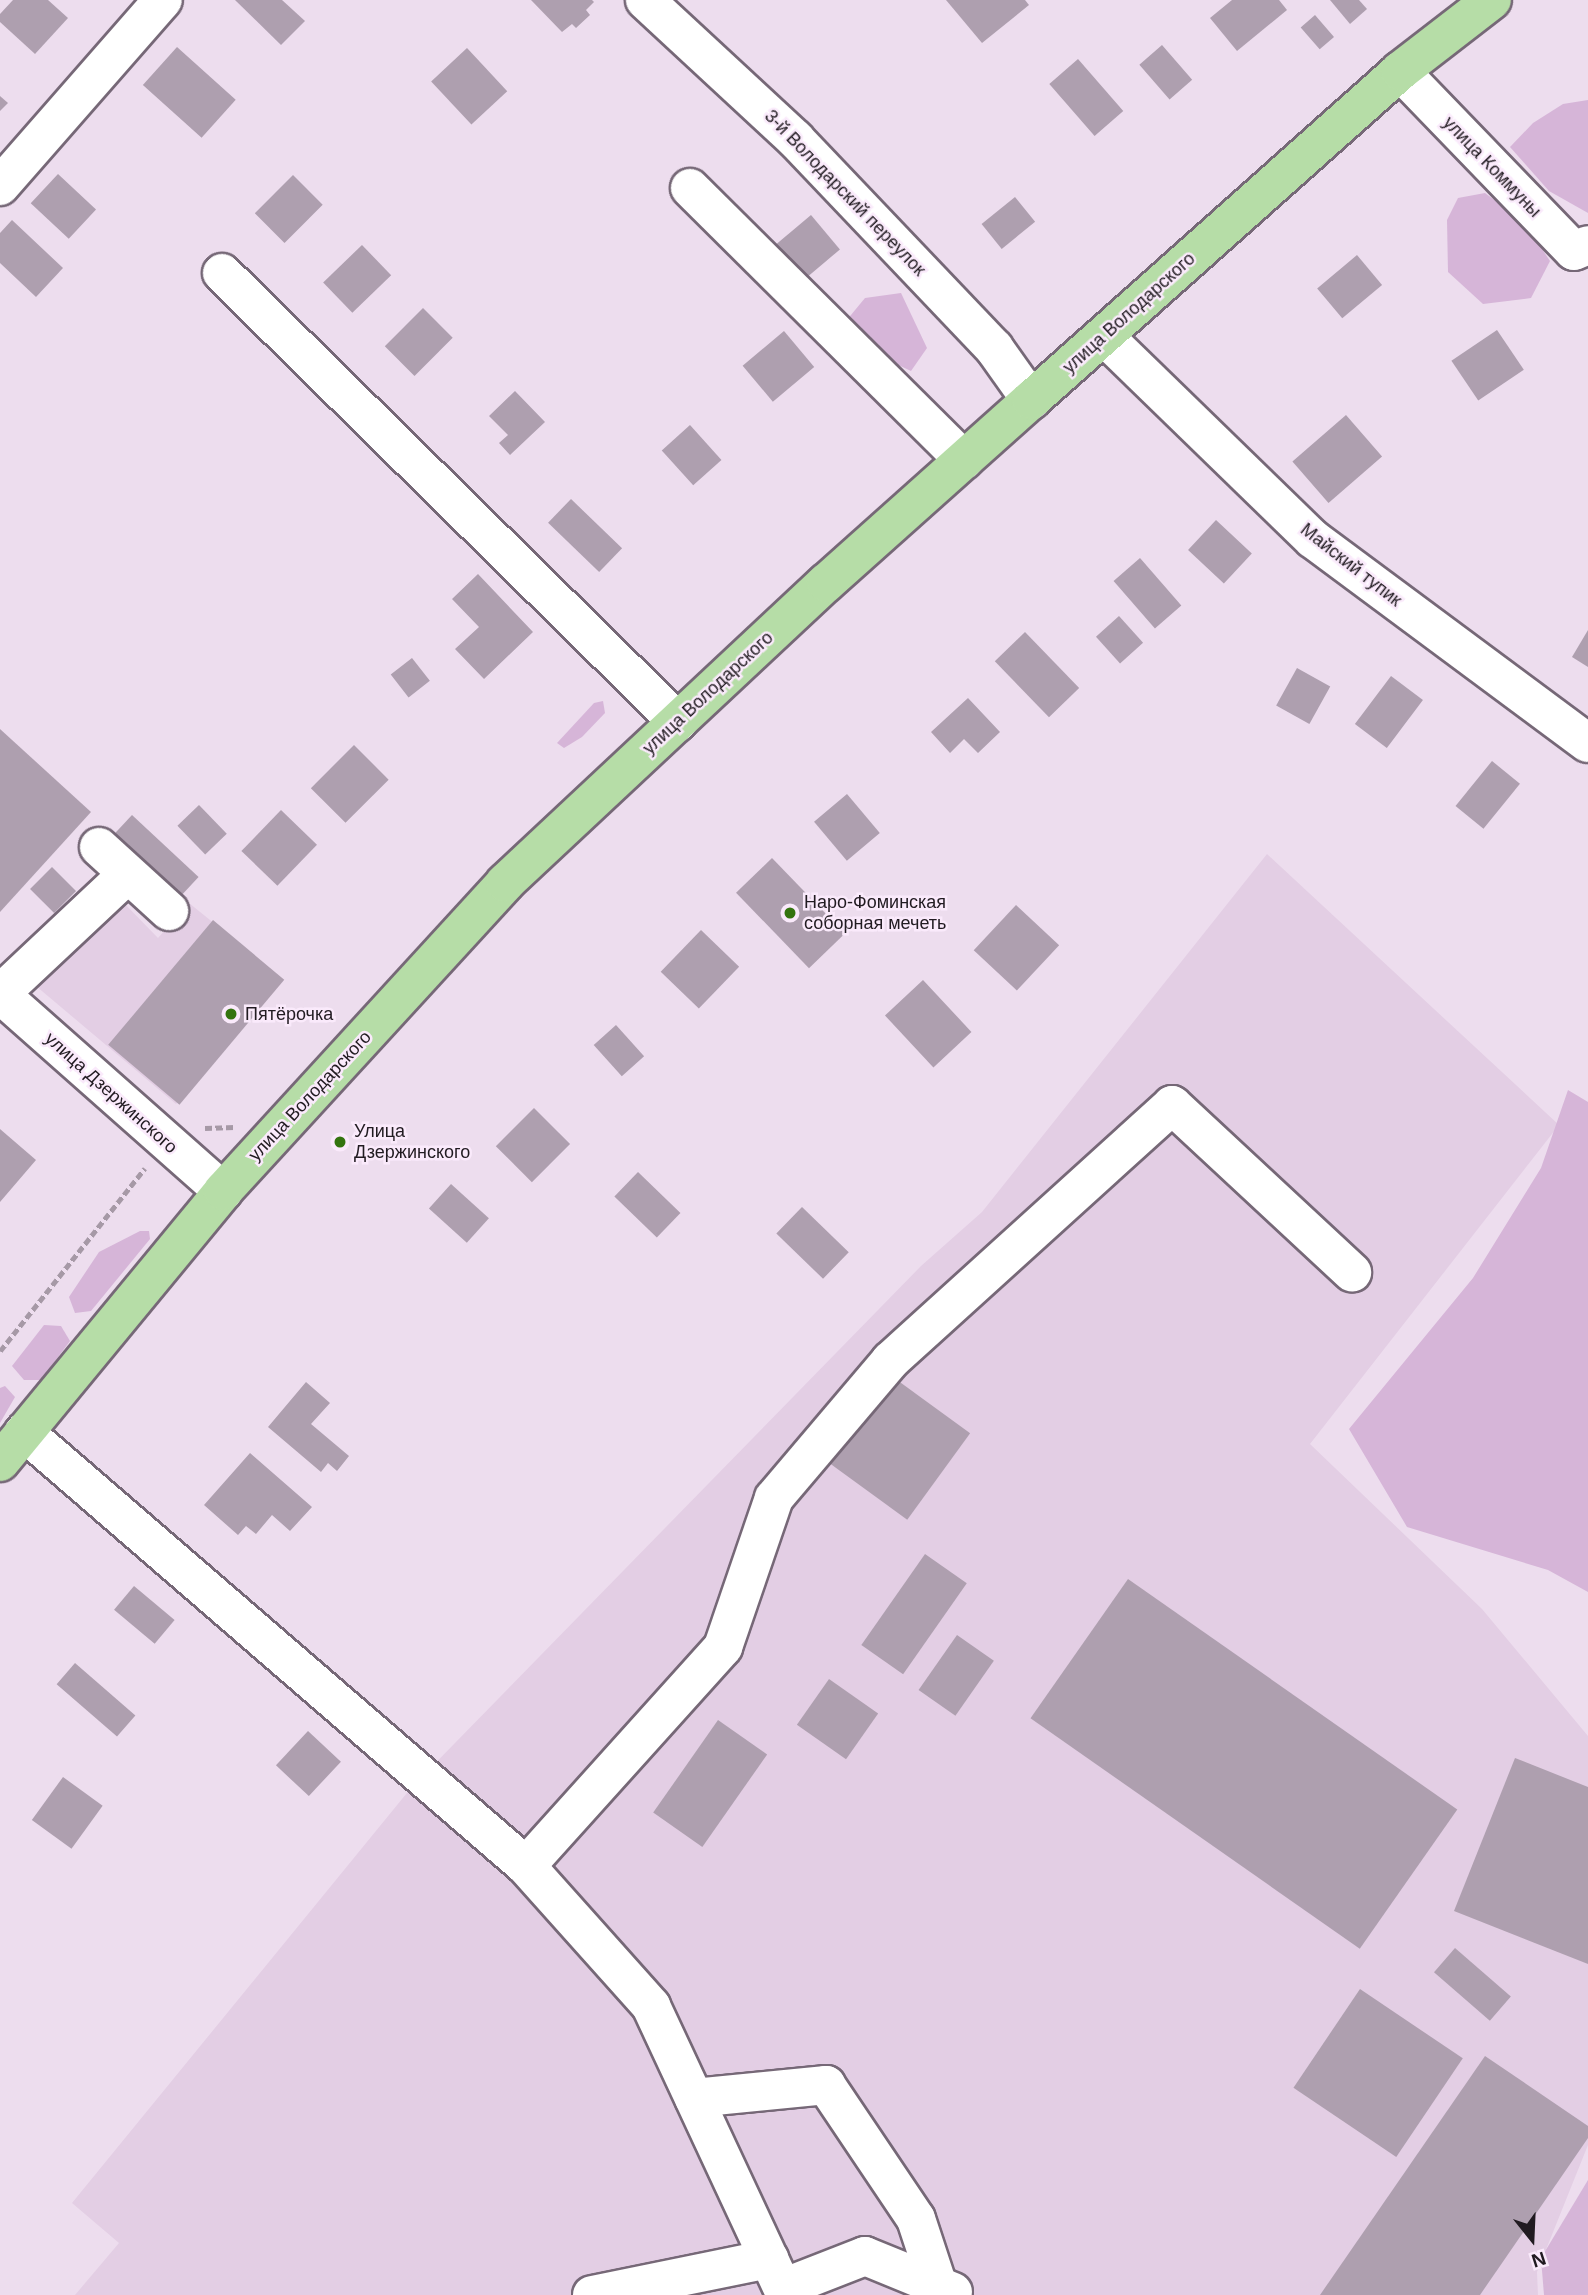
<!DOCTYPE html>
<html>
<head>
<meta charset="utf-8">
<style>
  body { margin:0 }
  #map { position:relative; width:1588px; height:2295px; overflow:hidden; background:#edddee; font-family:Arial,sans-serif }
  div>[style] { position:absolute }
  .built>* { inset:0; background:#e3cee4 }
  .green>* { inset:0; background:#d6b5d8 }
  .building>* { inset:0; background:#ae9faf; transform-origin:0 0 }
  .path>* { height:4.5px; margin-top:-2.25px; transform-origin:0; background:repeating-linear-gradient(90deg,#a699a6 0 7px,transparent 0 10.5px) }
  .roads { filter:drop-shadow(2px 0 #766877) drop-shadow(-2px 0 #766877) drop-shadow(0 2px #766877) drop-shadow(0 -2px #766877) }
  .minor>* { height:38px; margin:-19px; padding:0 19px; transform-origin:19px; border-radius:19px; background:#fff }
  .major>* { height:38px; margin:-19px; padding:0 19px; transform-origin:19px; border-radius:19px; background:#b6dda7 }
  .dots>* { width:19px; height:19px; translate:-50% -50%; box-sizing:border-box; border:4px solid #faeafb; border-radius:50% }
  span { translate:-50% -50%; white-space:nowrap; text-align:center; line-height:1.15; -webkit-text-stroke:5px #faeafb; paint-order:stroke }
  .street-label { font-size:18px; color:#211b21 }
  .poi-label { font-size:18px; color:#211b21 }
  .left { translate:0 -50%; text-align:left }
  .north { position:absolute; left:1497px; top:2204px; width:70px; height:70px; -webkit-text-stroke:5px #faeafb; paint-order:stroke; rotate:162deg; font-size:19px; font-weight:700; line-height:28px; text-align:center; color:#211b21 }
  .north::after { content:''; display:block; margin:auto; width:24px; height:32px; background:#211b21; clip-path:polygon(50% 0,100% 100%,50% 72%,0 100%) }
</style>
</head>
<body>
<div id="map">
  <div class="built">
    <i style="clip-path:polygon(1267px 854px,1559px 1125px,1310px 1444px,1482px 1609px,1588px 1736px,1588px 2145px,1537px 2272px,1538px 2295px,75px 2295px,119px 2243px,72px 2203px,411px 1788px,921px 1266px,982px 1212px)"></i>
    <i style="clip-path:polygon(122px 901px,158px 938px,189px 903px,284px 980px,176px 1104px,36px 986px)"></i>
  </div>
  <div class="green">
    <i style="clip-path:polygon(1588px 100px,1588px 213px,1549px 191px,1510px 147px,1533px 123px,1563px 104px)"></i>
    <i style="clip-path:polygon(1485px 193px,1524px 222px,1550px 261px,1531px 298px,1483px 304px,1448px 272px,1447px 220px,1458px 198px)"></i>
    <i style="clip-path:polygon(901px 293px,927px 348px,911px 371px,875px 354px,846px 321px,865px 298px)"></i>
    <i style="clip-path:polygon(603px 701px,605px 713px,582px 737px,564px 748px,557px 743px,594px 703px)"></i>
    <i style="clip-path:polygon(1568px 1090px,1588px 1102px,1588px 1592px,1548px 1570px,1407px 1527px,1349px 1429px,1473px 1278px,1541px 1168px)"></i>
    <i style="clip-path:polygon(140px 1231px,149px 1231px,150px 1239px,91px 1311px,75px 1313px,69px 1297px,99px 1252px)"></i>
    <i style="clip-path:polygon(44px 1325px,61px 1326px,70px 1341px,41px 1380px,24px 1380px,12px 1366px)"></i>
    <i style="clip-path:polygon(5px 1386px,15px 1397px,0 1423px,0 1388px)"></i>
    <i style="clip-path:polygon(1588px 2180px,1588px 2295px,1544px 2295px,1541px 2258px)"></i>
  </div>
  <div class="building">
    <i style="clip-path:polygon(13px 0,48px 0,68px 18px,35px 54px,0 22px,0 14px)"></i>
    <i style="clip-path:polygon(235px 0,282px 0,305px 21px,281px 45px)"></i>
    <i style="clip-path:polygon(531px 0,592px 0,594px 2px,586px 10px,590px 15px,576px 28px,572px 24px,562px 32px)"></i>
    <i style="clip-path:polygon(946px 0,1025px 0,1029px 5px,982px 43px)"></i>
    <i style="clip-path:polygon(1232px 0,1279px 0,1287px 10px,1237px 51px,1210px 18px)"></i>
    <i style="clip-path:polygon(1330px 0,1359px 0,1367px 9px,1350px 24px)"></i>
    <i style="left:1315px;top:15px;width:29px;height:19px;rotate:49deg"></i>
    <i style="left:1162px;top:45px;width:46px;height:30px;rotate:49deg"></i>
    <i style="left:177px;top:47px;width:79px;height:51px;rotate:42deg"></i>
    <i style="left:467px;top:48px;width:59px;height:49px;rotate:47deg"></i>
    <i style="left:1078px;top:59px;width:69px;height:38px;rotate:49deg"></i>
    <i style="clip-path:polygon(0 96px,8px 103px,0 111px)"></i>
    <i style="left:58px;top:174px;width:52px;height:40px;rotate:43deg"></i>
    <i style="left:293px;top:175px;width:42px;height:54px;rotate:45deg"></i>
    <i style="left:1015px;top:197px;width:32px;height:43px;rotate:51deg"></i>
    <i style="left:811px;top:215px;width:45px;height:45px;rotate:50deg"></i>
    <i style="clip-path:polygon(12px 220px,63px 268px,36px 297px,0 263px,0 233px)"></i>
    <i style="left:362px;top:245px;width:42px;height:54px;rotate:46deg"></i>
    <i style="left:1357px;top:255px;width:39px;height:52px;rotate:50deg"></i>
    <i style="left:423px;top:308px;width:42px;height:54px;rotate:45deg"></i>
    <i style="left:1497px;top:330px;width:48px;height:55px;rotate:56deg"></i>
    <i style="left:784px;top:331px;width:47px;height:54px;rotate:50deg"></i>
    <i style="clip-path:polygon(515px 391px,545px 422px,510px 455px,499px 443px,508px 435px,489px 416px)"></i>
    <i style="left:1346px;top:415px;width:55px;height:71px;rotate:49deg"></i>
    <i style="left:690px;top:425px;width:47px;height:38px;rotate:48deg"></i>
    <i style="left:571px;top:499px;width:71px;height:33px;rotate:44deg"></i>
    <i style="left:1216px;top:520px;width:49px;height:41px;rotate:43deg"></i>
    <i style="left:1140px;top:558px;width:63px;height:35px;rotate:49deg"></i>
    <i style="clip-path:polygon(478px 574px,533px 632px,484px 679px,455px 649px,479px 627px,452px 599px)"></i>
    <i style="left:1119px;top:616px;width:36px;height:31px;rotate:48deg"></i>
    <i style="clip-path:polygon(1588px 630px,1588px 667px,1572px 657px)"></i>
    <i style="left:1025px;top:632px;width:78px;height:42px;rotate:46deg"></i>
    <i style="left:412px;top:658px;width:29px;height:27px;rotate:52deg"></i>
    <i style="left:1297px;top:668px;width:38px;height:43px;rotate:29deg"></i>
    <i style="left:1391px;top:676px;width:40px;height:60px;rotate:37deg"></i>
    <i style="clip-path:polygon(968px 698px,1000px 732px,978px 753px,964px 739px,950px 753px,931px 732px)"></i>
    <i style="clip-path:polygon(0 729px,91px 812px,0 912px)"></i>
    <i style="left:354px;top:745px;width:49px;height:61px;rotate:45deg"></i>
    <i style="left:1492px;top:761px;width:36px;height:58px;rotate:39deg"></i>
    <i style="left:847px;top:794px;width:51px;height:43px;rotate:50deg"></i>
    <i style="left:199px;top:805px;width:40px;height:30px;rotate:46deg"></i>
    <i style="left:281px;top:810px;width:50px;height:57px;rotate:44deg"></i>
    <i style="left:132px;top:815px;width:91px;height:28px;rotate:43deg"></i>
    <i style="left:772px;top:858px;width:105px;height:50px;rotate:46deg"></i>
    <i style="left:52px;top:867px;width:34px;height:31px;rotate:45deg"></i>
    <i style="left:1016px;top:905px;width:59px;height:62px;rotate:43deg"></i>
    <i style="left:213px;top:920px;width:93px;height:163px;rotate:40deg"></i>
    <i style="left:701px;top:930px;width:53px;height:58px;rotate:44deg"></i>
    <i style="left:923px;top:980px;width:71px;height:52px;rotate:47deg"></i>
    <i style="left:616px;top:1025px;width:42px;height:30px;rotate:48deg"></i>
    <i style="left:534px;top:1108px;width:51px;height:54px;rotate:45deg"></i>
    <i style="clip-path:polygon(0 1129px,36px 1160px,0 1202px)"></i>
    <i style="left:638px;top:1172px;width:59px;height:34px;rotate:44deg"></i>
    <i style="left:451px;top:1184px;width:51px;height:33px;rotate:42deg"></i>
    <i style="left:802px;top:1207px;width:65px;height:37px;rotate:44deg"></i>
    <i style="left:886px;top:1372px;width:104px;height:107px;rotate:36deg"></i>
    <i style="clip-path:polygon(306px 1382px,330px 1403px,311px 1424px,349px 1456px,337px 1471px,328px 1463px,321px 1472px,268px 1427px)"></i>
    <i style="clip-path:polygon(250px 1453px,312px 1507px,290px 1531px,272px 1515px,256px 1534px,246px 1526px,238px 1535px,204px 1505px)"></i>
    <i style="left:925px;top:1554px;width:51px;height:111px;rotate:35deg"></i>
    <i style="left:1128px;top:1579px;width:402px;height:170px;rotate:35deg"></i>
    <i style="left:134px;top:1586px;width:53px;height:31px;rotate:40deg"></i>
    <i style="left:957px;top:1635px;width:45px;height:67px;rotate:35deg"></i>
    <i style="left:75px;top:1663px;width:80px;height:28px;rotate:41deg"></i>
    <i style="left:829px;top:1679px;width:60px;height:56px;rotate:35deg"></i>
    <i style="left:718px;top:1720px;width:60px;height:113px;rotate:35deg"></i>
    <i style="left:308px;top:1731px;width:45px;height:47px;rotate:43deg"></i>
    <i style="clip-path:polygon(1515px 1758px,1588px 1787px,1588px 1964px,1454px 1911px)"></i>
    <i style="left:63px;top:1777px;width:49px;height:53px;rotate:36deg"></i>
    <i style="left:1455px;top:1948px;width:74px;height:32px;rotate:41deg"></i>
    <i style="left:1360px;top:1989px;width:124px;height:119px;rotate:34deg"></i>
    <i style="clip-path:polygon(1485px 2056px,1588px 2126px,1588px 2138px,1480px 2295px,1320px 2295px)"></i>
  </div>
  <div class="path">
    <i style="left:205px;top:1128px;width:30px;rotate:-2deg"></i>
    <i style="left:0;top:1351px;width:233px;rotate:-51.6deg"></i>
  </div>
  <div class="roads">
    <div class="minor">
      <i style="left:645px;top:0;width:205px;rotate:42.8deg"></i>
      <i style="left:795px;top:139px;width:289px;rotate:46.4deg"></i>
      <i style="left:994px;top:348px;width:64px;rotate:54.6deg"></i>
      <i style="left:1400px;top:71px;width:250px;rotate:46deg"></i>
      <i style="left:1574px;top:251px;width:15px;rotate:-23deg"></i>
      <i style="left:0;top:186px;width:247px;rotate:-48.8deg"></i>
      <i style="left:690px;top:188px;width:386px;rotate:44.8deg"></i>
      <i style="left:222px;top:273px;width:640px;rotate:44.56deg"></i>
      <i style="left:1104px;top:336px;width:291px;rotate:44.2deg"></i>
      <i style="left:1313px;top:539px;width:342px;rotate:36.6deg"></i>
      <i style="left:99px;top:847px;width:95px;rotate:42.4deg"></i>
      <i style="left:0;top:994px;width:298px;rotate:41.5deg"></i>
      <i style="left:0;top:994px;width:175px;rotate:-43.2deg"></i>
      <i style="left:24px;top:1432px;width:664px;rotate:40.84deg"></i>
      <i style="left:526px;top:1866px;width:188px;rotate:48.2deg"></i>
      <i style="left:651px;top:2006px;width:319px;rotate:65deg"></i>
      <i style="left:526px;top:1866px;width:295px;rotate:-48deg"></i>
      <i style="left:723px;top:1647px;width:157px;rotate:-71.1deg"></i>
      <i style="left:774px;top:1498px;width:180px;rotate:-49.7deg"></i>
      <i style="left:890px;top:1361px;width:381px;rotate:-42.2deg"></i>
      <i style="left:1172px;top:1105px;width:246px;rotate:42.9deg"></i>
      <i style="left:694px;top:2098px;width:133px;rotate:-5.6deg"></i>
      <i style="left:826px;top:2085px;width:161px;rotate:56.1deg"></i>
      <i style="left:916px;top:2219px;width:71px;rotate:71.8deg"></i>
      <i style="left:783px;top:2288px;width:88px;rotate:-21.3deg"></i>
      <i style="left:865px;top:2256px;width:95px;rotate:22.2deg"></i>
      <i style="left:592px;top:2295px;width:181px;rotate:-11.5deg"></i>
    </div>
    <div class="major">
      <i style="left:0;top:1462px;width:351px;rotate:-50.5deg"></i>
      <i style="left:223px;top:1191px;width:418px;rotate:-47.5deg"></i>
      <i style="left:505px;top:883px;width:439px;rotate:-43.1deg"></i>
      <i style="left:826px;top:583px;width:275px;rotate:-41.8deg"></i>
      <i style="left:1031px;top:400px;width:494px;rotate:-41.7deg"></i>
      <i style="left:1400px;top:71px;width:116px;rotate:-37.7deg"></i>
    </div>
  </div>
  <div class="dots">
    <i style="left:790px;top:913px;background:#34740f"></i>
    <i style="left:231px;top:1014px;background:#34740f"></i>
    <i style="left:340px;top:1142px;background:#34740f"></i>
  </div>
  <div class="street-label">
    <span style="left:1492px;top:167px;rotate:46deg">улица Коммуны</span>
    <span style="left:845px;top:193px;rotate:46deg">3-й Володарский переулок</span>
    <span style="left:1129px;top:313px;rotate:-42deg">улица Володарского</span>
    <span style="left:1351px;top:565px;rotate:38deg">Майский тупик</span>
    <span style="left:708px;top:693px;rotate:-43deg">улица Володарского</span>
    <span style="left:111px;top:1093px;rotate:42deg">улица Дзержинского</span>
    <span style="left:310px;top:1096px;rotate:-47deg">улица Володарского</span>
  </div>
  <div class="poi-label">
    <span class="left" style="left:804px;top:913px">Наро-Фоминская<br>соборная мечеть</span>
    <span class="left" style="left:245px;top:1014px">Пятёрочка</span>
    <span class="left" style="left:354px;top:1142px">Улица<br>Дзержинского</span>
  </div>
  <div class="north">N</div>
</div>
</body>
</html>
